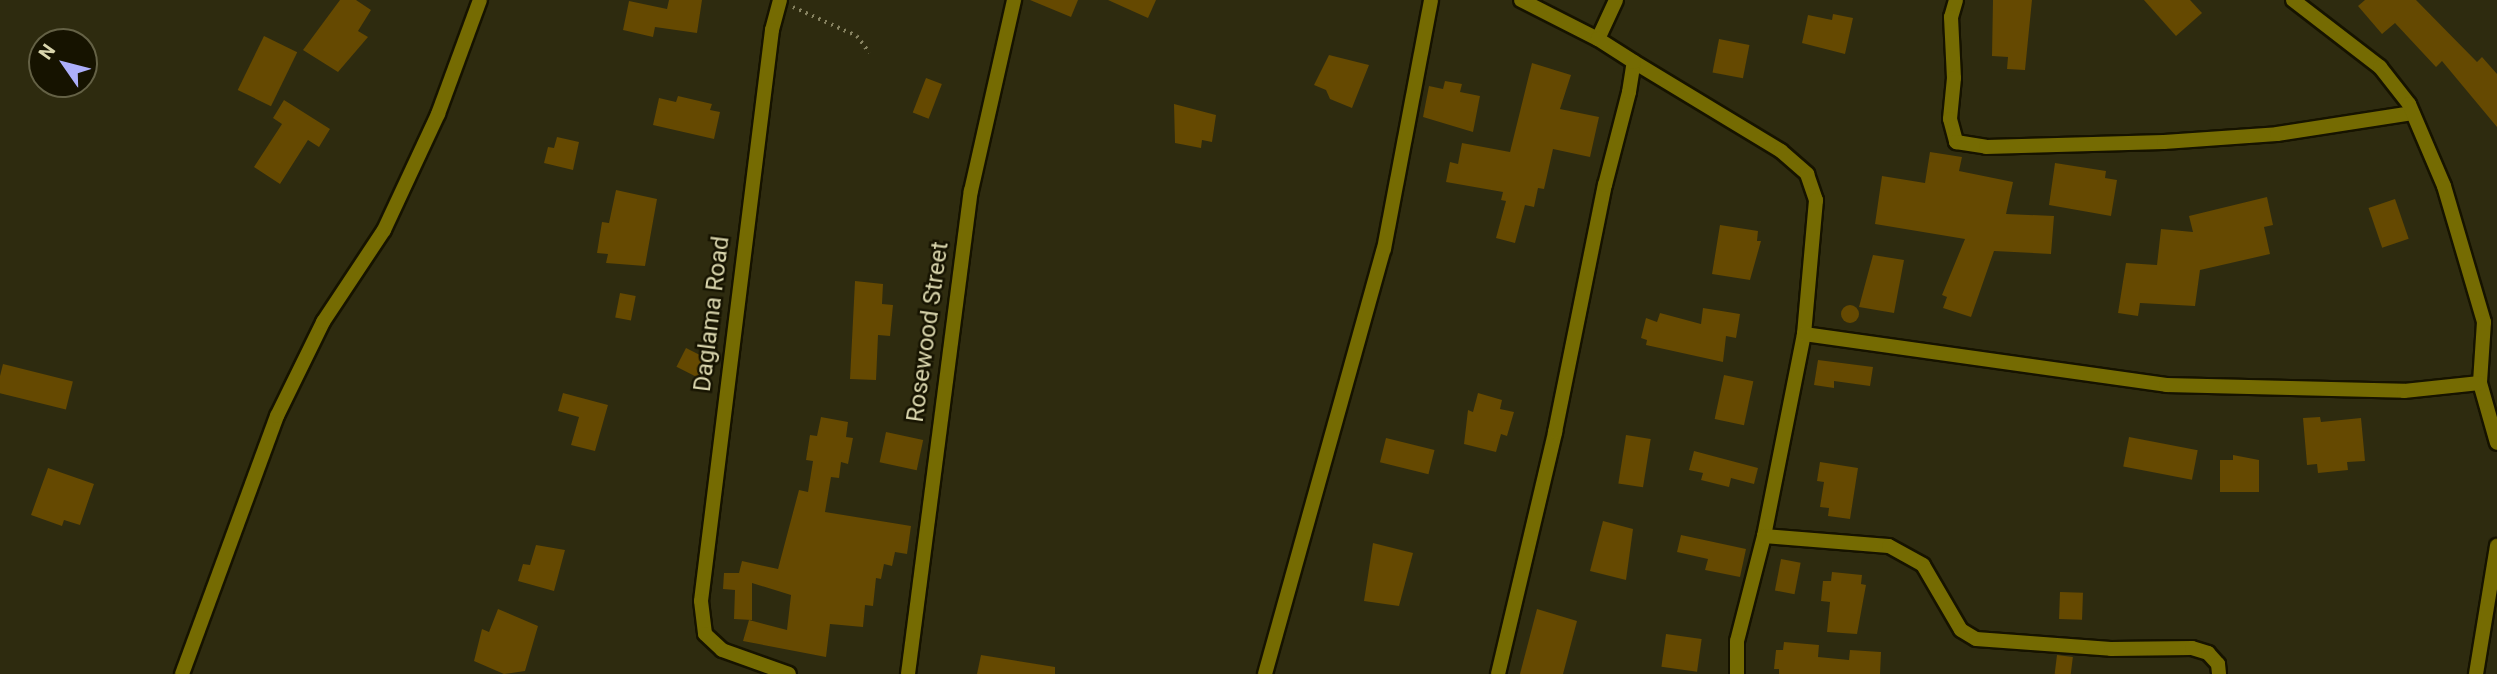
<!DOCTYPE html>
<html>
<head>
<meta charset="utf-8">
<style>
  body { margin:0 }
  #map { position:relative; width:2497px; height:674px; overflow:hidden; background:#2e2b0f; font-family:Roboto,sans-serif }
  div>[style] { position:absolute }
  .building>* { inset:0; background:#654901; transform-origin:0 0 }
  .round { border-radius:50% }
  .path>* { height:3.5px; margin-top:-1.75px; transform-origin:0; background:repeating-linear-gradient(90deg,#878361 0 2px,transparent 0 7px) }
  .roads { filter:drop-shadow(2px 0 #161300) drop-shadow(-2px 0 #161300) drop-shadow(0 2px #161300) drop-shadow(0 -2px #161300) }
  .minor>* { height:14px; margin:-7px; padding:0 7px; transform-origin:7px; border-radius:7px; background:#756b02 }
  span { translate:-50% -50%; white-space:nowrap; text-align:center; line-height:1.15; -webkit-text-stroke:5px #161300; paint-order:stroke }
  .street-label { font-size:24px; color:#dad6ad }
  .north { position:absolute; left:28px; top:28px; width:70px; height:70px; box-sizing:border-box; background:#161300; border:2px solid #646145; border-radius:50%; rotate:305deg; font-size:19px; font-weight:700; line-height:28px; text-align:center; color:#dad6ad }
  .north::after { content:''; display:block; margin:auto; width:24px; height:32px; background:#adaffb; clip-path:polygon(50% 0,100% 100%,50% 72%,0 100%) }
</style>
</head>
<body>
<div id="map">
  <div class="building">
    <i style="clip-path:polygon(340px 0,356px 0,371px 10px,358px 31px,368px 37px,338px 72px,303px 50px)"></i>
    <i style="clip-path:polygon(669px 0,702px 0,697px 33px,655px 27px,653px 37px,623px 30px,629px 1px,667px 9px)"></i>
    <i style="clip-path:polygon(1030px 0,1078px 0,1071px 17px)"></i>
    <i style="clip-path:polygon(1108px 0,1156px 0,1148px 18px)"></i>
    <i style="clip-path:polygon(1993px 0,2032px 0,2025px 70px,2007px 69px,2008px 57px,1992px 56px)"></i>
    <i style="clip-path:polygon(2144px 0,2190px 0,2202px 13px,2176px 36px)"></i>
    <i style="clip-path:polygon(2365px 0,2416px 0,2477px 62px,2482px 57px,2497px 74px,2497px 127px,2442px 61px,2436px 67px,2395px 23px,2382px 34px,2358px 6px)"></i>
    <i style="clip-path:polygon(1833px 14px,1853px 18px,1845px 54px,1802px 43px,1808px 15px,1832px 20px)"></i>
    <i style="left:264px;top:36px;width:37px;height:60px;rotate:26deg"></i>
    <i style="left:1719px;top:39px;width:31px;height:34px;rotate:11deg"></i>
    <i style="clip-path:polygon(1329px 55px,1369px 65px,1352px 108px,1330px 99px,1326px 90px,1314px 85px)"></i>
    <i style="clip-path:polygon(1532px 63px,1571px 75px,1560px 109px,1599px 117px,1590px 157px,1553px 149px,1544px 189px,1538px 188px,1534px 207px,1525px 205px,1515px 243px,1496px 238px,1506px 201px,1501px 200px,1503px 192px,1446px 182px,1450px 162px,1458px 164px,1462px 143px,1510px 152px)"></i>
    <i style="left:926px;top:78px;width:17px;height:37px;rotate:21deg"></i>
    <i style="clip-path:polygon(1445px 81px,1462px 84px,1460px 92px,1480px 96px,1473px 132px,1423px 117px,1429px 86px,1443px 89px)"></i>
    <i style="clip-path:polygon(678px 96px,712px 104px,710px 110px,720px 112px,714px 139px,653px 125px,659px 98px,676px 102px)"></i>
    <i style="clip-path:polygon(284px 100px,330px 129px,319px 147px,308px 140px,280px 184px,254px 167px,282px 124px,273px 118px)"></i>
    <i style="clip-path:polygon(1174px 104px,1216px 115px,1212px 142px,1202px 140px,1201px 148px,1175px 143px)"></i>
    <i style="clip-path:polygon(557px 137px,579px 142px,573px 170px,544px 163px,548px 147px,554px 148px)"></i>
    <i style="clip-path:polygon(1930px 152px,1962px 157px,1959px 171px,2013px 182px,2006px 214px,2054px 216px,2051px 254px,1994px 251px,1971px 317px,1943px 308px,1947px 297px,1942px 295px,1965px 239px,1875px 224px,1882px 176px,1925px 183px)"></i>
    <i style="clip-path:polygon(2055px 163px,2106px 171px,2105px 178px,2117px 180px,2111px 216px,2049px 205px)"></i>
    <i style="clip-path:polygon(616px 190px,657px 199px,645px 266px,606px 263px,608px 254px,597px 253px,602px 222px,609px 223px)"></i>
    <i style="clip-path:polygon(2267px 197px,2273px 225px,2264px 227px,2270px 254px,2200px 270px,2195px 306px,2140px 303px,2138px 316px,2118px 313px,2126px 263px,2157px 265px,2161px 229px,2193px 232px,2189px 216px)"></i>
    <i style="left:2395px;top:199px;width:42px;height:28px;rotate:71deg"></i>
    <i style="clip-path:polygon(1720px 225px,1758px 231px,1757px 241px,1761px 241px,1750px 280px,1712px 274px)"></i>
    <i style="clip-path:polygon(1873px 255px,1904px 260px,1894px 313px,1859px 307px)"></i>
    <i style="clip-path:polygon(855px 281px,883px 284px,882px 304px,893px 305px,890px 336px,878px 335px,876px 380px,850px 379px)"></i>
    <i style="left:620px;top:293px;width:16px;height:25px;rotate:11deg"></i>
    <i class="round" style="left:1841px;top:305px;width:18px;height:18px"></i>
    <i style="clip-path:polygon(1703px 308px,1740px 314px,1736px 338px,1726px 336px,1723px 362px,1646px 345px,1647px 340px,1641px 338px,1646px 318px,1657px 322px,1660px 313px,1701px 324px)"></i>
    <i style="left:686px;top:348px;width:25px;height:21px;rotate:27deg"></i>
    <i style="clip-path:polygon(1818px 360px,1873px 367px,1870px 386px,1834px 381px,1834px 388px,1814px 385px)"></i>
    <i style="left:3px;top:364px;width:72px;height:29px;rotate:14deg"></i>
    <i style="left:1724px;top:375px;width:30px;height:45px;rotate:12deg"></i>
    <i style="clip-path:polygon(563px 393px,608px 405px,595px 451px,571px 445px,579px 417px,558px 411px)"></i>
    <i style="clip-path:polygon(1478px 393px,1502px 400px,1500px 409px,1514px 412px,1507px 436px,1501px 434px,1496px 452px,1464px 444px,1468px 410px,1473px 412px)"></i>
    <i style="clip-path:polygon(821px 417px,848px 422px,846px 437px,853px 438px,848px 464px,841px 462px,839px 478px,831px 477px,825px 512px,911px 526px,907px 554px,895px 552px,892px 566px,884px 564px,881px 579px,876px 578px,873px 606px,865px 605px,863px 627px,830px 624px,826px 657px,743px 641px,749px 620px,787px 630px,791px 595px,752px 583px,752px 620px,734px 619px,735px 590px,723px 589px,724px 573px,739px 573px,742px 561px,778px 569px,799px 490px,808px 492px,813px 461px,806px 460px,810px 435px,817px 436px)"></i>
    <i style="clip-path:polygon(2320px 417px,2321px 422px,2361px 418px,2365px 461px,2347px 462px,2348px 470px,2318px 473px,2317px 464px,2307px 465px,2303px 418px)"></i>
    <i style="left:886px;top:432px;width:38px;height:31px;rotate:12deg"></i>
    <i style="left:1626px;top:435px;width:25px;height:49px;rotate:9deg"></i>
    <i style="left:2129px;top:437px;width:70px;height:30px;rotate:11deg"></i>
    <i style="left:1386px;top:438px;width:50px;height:25px;rotate:14deg"></i>
    <i style="clip-path:polygon(1694px 451px,1758px 468px,1754px 484px,1731px 478px,1729px 487px,1701px 480px,1703px 473px,1689px 470px)"></i>
    <i style="clip-path:polygon(2233px 455px,2259px 460px,2259px 492px,2220px 492px,2220px 460px,2233px 460px)"></i>
    <i style="clip-path:polygon(1820px 462px,1858px 468px,1850px 519px,1828px 516px,1829px 508px,1820px 507px,1824px 482px,1817px 481px)"></i>
    <i style="clip-path:polygon(48px 468px,94px 484px,80px 525px,64px 520px,62px 526px,31px 515px)"></i>
    <i style="clip-path:polygon(1603px 521px,1633px 529px,1626px 580px,1590px 571px)"></i>
    <i style="clip-path:polygon(1681px 535px,1746px 549px,1740px 577px,1705px 570px,1708px 559px,1677px 552px)"></i>
    <i style="clip-path:polygon(1373px 543px,1413px 553px,1399px 606px,1364px 601px)"></i>
    <i style="clip-path:polygon(536px 545px,565px 550px,554px 591px,518px 581px,523px 564px,530px 565px)"></i>
    <i style="left:1781px;top:559px;width:20px;height:32px;rotate:11deg"></i>
    <i style="clip-path:polygon(1832px 572px,1862px 575px,1861px 584px,1866px 585px,1857px 634px,1827px 632px,1830px 602px,1821px 601px,1823px 581px,1831px 581px)"></i>
    <i style="left:2060px;top:592px;width:23px;height:27px;rotate:2deg"></i>
    <i style="clip-path:polygon(498px 609px,538px 626px,525px 671px,504px 674px,474px 661px,482px 629px,489px 632px)"></i>
    <i style="clip-path:polygon(1537px 609px,1577px 621px,1563px 674px,1520px 674px)"></i>
    <i style="left:1666px;top:634px;width:36px;height:33px;rotate:8deg"></i>
    <i style="clip-path:polygon(1784px 642px,1819px 645px,1818px 657px,1849px 660px,1850px 650px,1881px 652px,1880px 674px,1779px 674px,1779px 669px,1774px 669px,1776px 650px,1783px 650px)"></i>
    <i style="clip-path:polygon(981px 655px,1055px 667px,1055px 674px,977px 674px)"></i>
    <i style="left:2057px;top:655px;width:16px;height:19px;rotate:7deg"></i>
  </div>
  <div class="path">
    <i style="left:793px;top:7px;width:70px;rotate:24.4deg"></i>
    <i style="left:857px;top:36px;width:21px;rotate:53deg"></i>
  </div>
  <div class="roads">
    <div class="minor">
      <i style="left:780px;top:0;width:31px;rotate:105deg"></i>
      <i style="left:772px;top:30px;width:575px;rotate:97.09deg"></i>
      <i style="left:701px;top:601px;width:33px;rotate:83deg"></i>
      <i style="left:705px;top:634px;width:23px;rotate:43deg"></i>
      <i style="left:722px;top:650px;width:71px;rotate:19.7deg"></i>
      <i style="left:1521px;top:0;width:86px;rotate:26.9deg"></i>
      <i style="left:1598px;top:39px;width:43px;rotate:-65.2deg"></i>
      <i style="left:1956px;top:0;width:18px;rotate:106deg"></i>
      <i style="left:1951px;top:17px;width:61px;rotate:87.2deg"></i>
      <i style="left:1954px;top:78px;width:41px;rotate:95.6deg"></i>
      <i style="left:1950px;top:119px;width:24px;rotate:75deg"></i>
      <i style="left:1956px;top:142px;width:30px;rotate:9deg"></i>
      <i style="left:1986px;top:147px;width:178px;rotate:-1.6deg"></i>
      <i style="left:2164px;top:142px;width:113px;rotate:-4deg"></i>
      <i style="left:2277px;top:134px;width:137px;rotate:-8.8deg"></i>
      <i style="left:2293px;top:0;width:110px;rotate:37.6deg"></i>
      <i style="left:2380px;top:67px;width:47px;rotate:51.9deg"></i>
      <i style="left:2409px;top:104px;width:89px;rotate:66.9deg"></i>
      <i style="left:2444px;top:186px;width:142px;rotate:73.6deg"></i>
      <i style="left:2484px;top:322px;width:61px;rotate:93.8deg"></i>
      <i style="left:2480px;top:383px;width:62px;rotate:74.2deg"></i>
      <i style="left:1634px;top:62px;width:172px;rotate:31.2deg"></i>
      <i style="left:1781px;top:151px;width:35px;rotate:41deg"></i>
      <i style="left:1807px;top:174px;width:28px;rotate:71deg"></i>
      <i style="left:1816px;top:200px;width:135px;rotate:95.1deg"></i>
      <i style="left:1804px;top:334px;width:206px;rotate:101.2deg"></i>
      <i style="left:1764px;top:536px;width:108px;rotate:104.4deg"></i>
      <i style="left:1737px;top:641px;width:33px;rotate:90deg"></i>
      <i style="left:1804px;top:334px;width:366px;rotate:8deg"></i>
      <i style="left:2166px;top:385px;width:238px;rotate:1.4deg"></i>
      <i style="left:2404px;top:391px;width:76px;rotate:-6deg"></i>
      <i style="left:1764px;top:536px;width:125px;rotate:4.6deg"></i>
      <i style="left:1889px;top:546px;width:39px;rotate:29deg"></i>
      <i style="left:1923px;top:565px;width:75px;rotate:59.7deg"></i>
      <i style="left:1961px;top:630px;width:17px;rotate:31deg"></i>
      <i style="left:1976px;top:639px;width:135px;rotate:4.2deg"></i>
      <i style="left:2111px;top:649px;width:81px;rotate:-0.7deg"></i>
      <i style="left:2192px;top:648px;width:17px;rotate:17deg"></i>
      <i style="left:2208px;top:653px;width:15px;rotate:48deg"></i>
      <i style="left:2218px;top:664px;width:10px;rotate:84deg"></i>
      <i style="left:182px;top:674px;width:275px;rotate:-69.8deg"></i>
      <i style="left:277px;top:416px;width:105px;rotate:-63.9deg"></i>
      <i style="left:323px;top:322px;width:110px;rotate:-56.5deg"></i>
      <i style="left:384px;top:230px;width:128px;rotate:-65deg"></i>
      <i style="left:438px;top:114px;width:121px;rotate:-69.8deg"></i>
      <i style="left:908px;top:674px;width:487px;rotate:-82.6deg"></i>
      <i style="left:971px;top:191px;width:196px;rotate:-77.3deg"></i>
      <i style="left:1265px;top:674px;width:441px;rotate:-74.4deg"></i>
      <i style="left:1384px;top:249px;width:253px;rotate:-79.3deg"></i>
      <i style="left:1498px;top:674px;width:249px;rotate:-76.7deg"></i>
      <i style="left:1555px;top:432px;width:252px;rotate:-78.6deg"></i>
      <i style="left:1605px;top:185px;width:96px;rotate:-75.5deg"></i>
      <i style="left:1629px;top:92px;width:30px;rotate:-81deg"></i>
      <i style="left:1634px;top:62px;width:43px;rotate:-147.4deg"></i>
      <i style="left:2476px;top:674px;width:130px;rotate:-80.7deg"></i>
    </div>
  </div>
  <div class="street-label">
    <span style="left:712px;top:314px;rotate:-83deg">Daglama Road</span>
    <span style="left:928px;top:332px;rotate:-82deg">Rosewood Street</span>
  </div>
  <div class="north">N</div>
</div>
</body>
</html>
